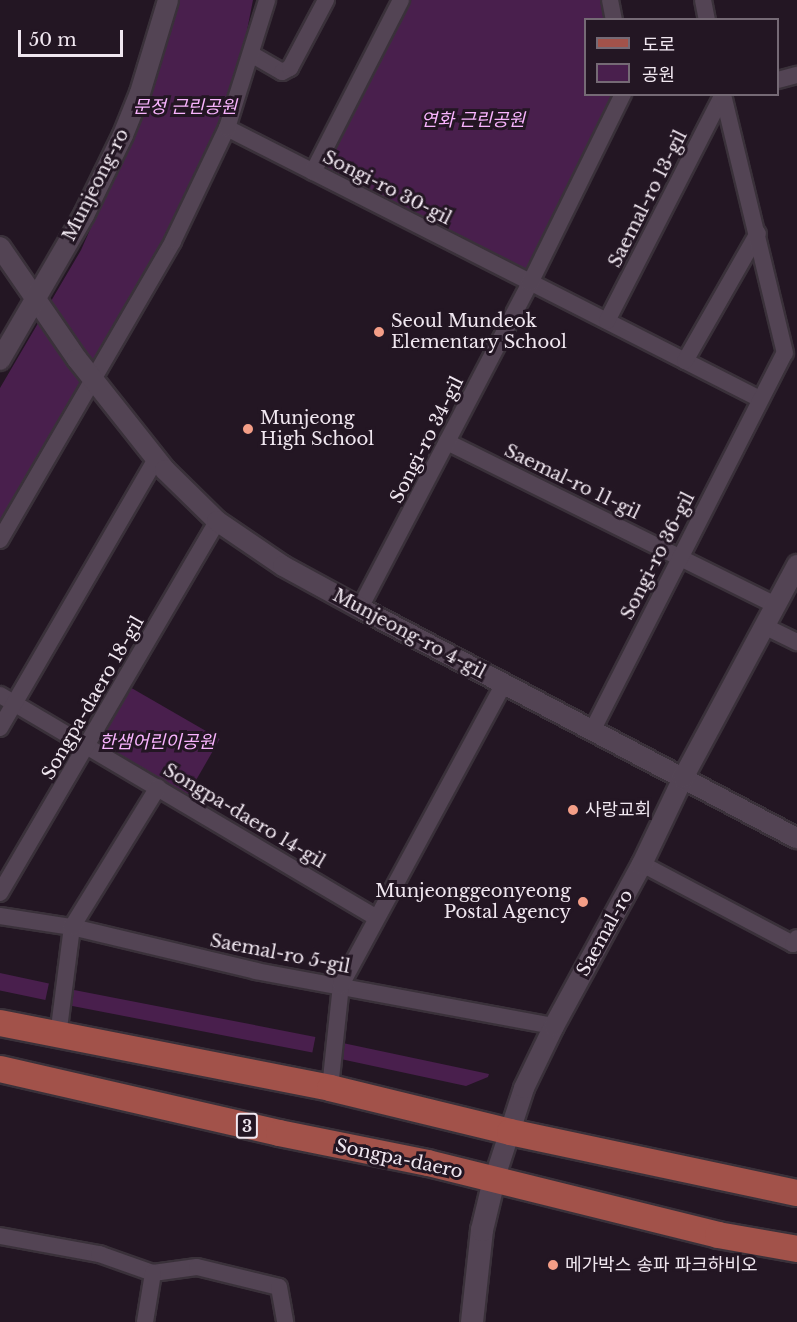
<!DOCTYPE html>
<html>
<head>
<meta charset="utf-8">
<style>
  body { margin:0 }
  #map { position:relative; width:797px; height:1322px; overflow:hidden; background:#231623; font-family:"Libre Baskerville","Noto Sans KR",serif }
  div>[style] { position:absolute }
  .green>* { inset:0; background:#491f4d; transform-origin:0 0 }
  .roads { filter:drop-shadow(2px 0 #3a313a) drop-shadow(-2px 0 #3a313a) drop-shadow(0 2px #3a313a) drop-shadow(0 -2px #3a313a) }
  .minor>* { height:16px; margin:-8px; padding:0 8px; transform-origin:8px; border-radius:8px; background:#534454 }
  .tertiary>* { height:20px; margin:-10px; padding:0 10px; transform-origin:10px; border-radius:10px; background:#534454 }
  .secondary>* { height:22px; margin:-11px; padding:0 11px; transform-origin:11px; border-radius:11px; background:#534454 }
  .primary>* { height:26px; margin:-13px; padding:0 13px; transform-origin:13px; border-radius:13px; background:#a2524a }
  .dots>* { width:16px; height:16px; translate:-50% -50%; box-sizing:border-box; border:3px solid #231623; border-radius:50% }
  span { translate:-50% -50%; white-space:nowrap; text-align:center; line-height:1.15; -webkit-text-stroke:6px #231623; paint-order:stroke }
  .shield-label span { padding:2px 4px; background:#231623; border:2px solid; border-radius:4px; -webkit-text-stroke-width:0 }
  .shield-label { font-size:16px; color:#f0e7f0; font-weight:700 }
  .park-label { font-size:18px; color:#f9b4fe; font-style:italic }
  .street-label { font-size:18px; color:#f0e7f0 }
  .poi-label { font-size:18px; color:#f0e7f0 }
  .left { translate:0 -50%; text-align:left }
  .right { translate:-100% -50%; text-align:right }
  .legend { position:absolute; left:584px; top:18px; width:195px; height:78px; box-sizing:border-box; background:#231623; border:2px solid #756a75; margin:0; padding:8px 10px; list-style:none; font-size:18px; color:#f0e7f0 }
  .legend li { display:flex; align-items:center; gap:12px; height:30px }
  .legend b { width:30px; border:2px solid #756a75 }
  .scale { position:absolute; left:18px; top:30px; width:105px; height:27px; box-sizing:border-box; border:3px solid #f0e7f0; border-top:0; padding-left:8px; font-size:18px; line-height:21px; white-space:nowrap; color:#f0e7f0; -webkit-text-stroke:4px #231623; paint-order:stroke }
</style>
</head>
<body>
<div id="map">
  <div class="green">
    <i style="clip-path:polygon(180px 0,253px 0,243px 51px,218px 125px,165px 241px,83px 385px,0 521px,0 388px,81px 250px,143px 110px)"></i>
    <i style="clip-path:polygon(407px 0,600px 0,605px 19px,586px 20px,586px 94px,613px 95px,523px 277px,318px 170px)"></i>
    <i style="left:128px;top:686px;width:106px;height:67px;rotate:30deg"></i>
    <i style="left:0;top:973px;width:50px;height:17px;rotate:12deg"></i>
    <i style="left:69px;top:989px;width:251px;height:16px;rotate:11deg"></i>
    <i style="clip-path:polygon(338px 1042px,489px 1074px,488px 1077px,466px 1086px,336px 1058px)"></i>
  </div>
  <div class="roads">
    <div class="minor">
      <i style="left:610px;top:0;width:20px;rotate:79deg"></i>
      <i style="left:703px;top:0;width:20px;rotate:79deg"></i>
      <i style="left:251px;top:54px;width:36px;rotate:30deg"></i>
      <i style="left:282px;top:72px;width:9px;rotate:-27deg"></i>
      <i style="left:290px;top:68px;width:77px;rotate:-62.1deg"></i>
      <i style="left:778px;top:80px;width:20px;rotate:-15deg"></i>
      <i style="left:227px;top:128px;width:598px;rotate:26.95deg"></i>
      <i style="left:313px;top:172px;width:193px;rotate:-62.9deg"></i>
      <i style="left:607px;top:321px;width:255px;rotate:-62.9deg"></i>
      <i style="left:685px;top:361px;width:147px;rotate:-60.3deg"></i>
      <i style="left:447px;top:442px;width:367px;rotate:26.4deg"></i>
      <i style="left:0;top:540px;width:345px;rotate:-59.9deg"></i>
      <i style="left:173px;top:241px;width:125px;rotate:-64.5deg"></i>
      <i style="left:227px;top:128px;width:134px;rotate:-72.6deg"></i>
      <i style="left:360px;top:608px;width:367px;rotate:-62.4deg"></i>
      <i style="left:530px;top:283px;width:211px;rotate:-63.8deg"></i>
      <i style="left:764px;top:626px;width:37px;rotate:26deg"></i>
      <i style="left:0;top:695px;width:436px;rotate:30.6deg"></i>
      <i style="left:0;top:728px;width:311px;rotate:-59.9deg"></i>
      <i style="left:592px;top:731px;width:424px;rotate:-63deg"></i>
      <i style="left:785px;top:353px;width:266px;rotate:-103.5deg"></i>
      <i style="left:642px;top:864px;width:171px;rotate:27.9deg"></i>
      <i style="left:793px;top:944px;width:7px;rotate:-56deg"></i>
      <i style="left:0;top:893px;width:431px;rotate:-59.7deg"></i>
      <i style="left:0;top:916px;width:73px;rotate:8.7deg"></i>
      <i style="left:72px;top:927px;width:189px;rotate:13.4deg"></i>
      <i style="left:256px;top:971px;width:303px;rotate:10.5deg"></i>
      <i style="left:58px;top:1036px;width:110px;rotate:-82.7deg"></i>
      <i style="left:72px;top:927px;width:164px;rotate:-58.4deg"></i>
      <i style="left:330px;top:1088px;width:104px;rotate:-83.9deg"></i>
      <i style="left:341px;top:985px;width:341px;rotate:-61.6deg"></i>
      <i style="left:0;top:1236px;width:101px;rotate:10.3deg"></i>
      <i style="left:99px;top:1254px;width:57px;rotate:19.4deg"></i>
      <i style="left:153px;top:1273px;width:44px;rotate:-7.8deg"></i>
      <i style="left:197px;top:1267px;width:84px;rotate:13.7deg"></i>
      <i style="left:279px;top:1287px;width:36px;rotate:80deg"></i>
      <i style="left:145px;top:1322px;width:50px;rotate:-80.7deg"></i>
    </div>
    <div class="tertiary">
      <i style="left:0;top:247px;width:136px;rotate:55.5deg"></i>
      <i style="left:77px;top:359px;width:142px;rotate:51.6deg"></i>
      <i style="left:165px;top:470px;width:73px;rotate:44.4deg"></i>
      <i style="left:217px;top:521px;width:80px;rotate:34.3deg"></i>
      <i style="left:283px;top:566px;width:88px;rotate:28.6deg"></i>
      <i style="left:360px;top:608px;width:494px;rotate:27.8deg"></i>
      <i style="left:0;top:360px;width:168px;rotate:-59.9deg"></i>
      <i style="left:84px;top:215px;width:89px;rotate:-64deg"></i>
      <i style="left:123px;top:135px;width:45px;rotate:-68deg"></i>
      <i style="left:140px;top:93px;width:97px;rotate:-73.2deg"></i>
      <i style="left:494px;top:1180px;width:97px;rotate:-71.9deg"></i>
      <i style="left:524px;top:1088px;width:69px;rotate:-64.2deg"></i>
      <i style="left:554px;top:1026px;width:184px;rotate:-61.5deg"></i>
      <i style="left:642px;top:864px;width:95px;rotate:-64.5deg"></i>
      <i style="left:683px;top:778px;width:242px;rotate:-61.8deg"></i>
    </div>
    <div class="secondary">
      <i style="left:472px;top:1322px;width:93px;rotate:-83.8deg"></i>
      <i style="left:482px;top:1230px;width:51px;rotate:-76.5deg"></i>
    </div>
    <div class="primary">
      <i style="left:0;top:1023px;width:336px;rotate:11.1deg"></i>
      <i style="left:330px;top:1088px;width:185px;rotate:13.7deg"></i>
      <i style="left:510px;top:1132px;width:293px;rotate:12deg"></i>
      <i style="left:0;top:1069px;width:286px;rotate:12.9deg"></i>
      <i style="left:279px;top:1133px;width:152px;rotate:11.4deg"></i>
      <i style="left:428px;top:1163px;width:299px;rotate:13.9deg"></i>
      <i style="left:718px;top:1235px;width:80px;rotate:10deg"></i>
    </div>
  </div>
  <div class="dots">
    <i style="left:379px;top:332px;background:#f49e87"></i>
    <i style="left:248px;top:429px;background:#f49e87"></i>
    <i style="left:573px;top:810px;background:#f49e87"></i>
    <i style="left:583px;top:902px;background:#f49e87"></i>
    <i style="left:553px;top:1265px;background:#f49e87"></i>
  </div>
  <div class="shield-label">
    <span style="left:247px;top:1126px">3</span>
  </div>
  <div class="park-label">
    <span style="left:185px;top:107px">문정 근린공원</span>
    <span style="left:473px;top:120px">연화 근린공원</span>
    <span style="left:157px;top:742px">한샘어린이공원</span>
  </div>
  <div class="street-label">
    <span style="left:96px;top:185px;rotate:-63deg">Munjeong-ro</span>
    <span style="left:387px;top:188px;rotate:27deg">Songi-ro 30-gil</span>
    <span style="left:648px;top:199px;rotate:-63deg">Saemal-ro 13-gil</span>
    <span style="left:427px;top:440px;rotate:-63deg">Songi-ro 34-gil</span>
    <span style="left:572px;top:482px;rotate:26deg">Saemal-ro 11-gil</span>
    <span style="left:658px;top:556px;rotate:-63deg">Songi-ro 36-gil</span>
    <span style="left:409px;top:634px;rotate:28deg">Munjeong-ro 4-gil</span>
    <span style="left:93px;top:698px;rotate:-60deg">Songpa-daero 18-gil</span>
    <span style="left:244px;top:816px;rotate:31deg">Songpa-daero 14-gil</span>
    <span style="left:605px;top:933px;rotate:-61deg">Saemal-ro</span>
    <span style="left:280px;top:954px;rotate:11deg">Saemal-ro 5-gil</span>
    <span style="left:399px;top:1159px;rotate:12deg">Songpa-daero</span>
  </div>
  <div class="poi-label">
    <span class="left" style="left:391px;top:332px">Seoul Mundeok<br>Elementary School</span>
    <span class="left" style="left:260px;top:429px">Munjeong<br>High School</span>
    <span class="left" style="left:585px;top:810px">사랑교회</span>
    <span class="right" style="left:571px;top:902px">Munjeonggeonyeong<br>Postal Agency</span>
    <span class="left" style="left:565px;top:1265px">메가박스 송파 파크하비오</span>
  </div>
  <ul class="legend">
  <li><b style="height:8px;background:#a2524a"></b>도로</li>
  <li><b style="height:16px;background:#491f4d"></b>공원</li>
  </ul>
  <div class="scale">50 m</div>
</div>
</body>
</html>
